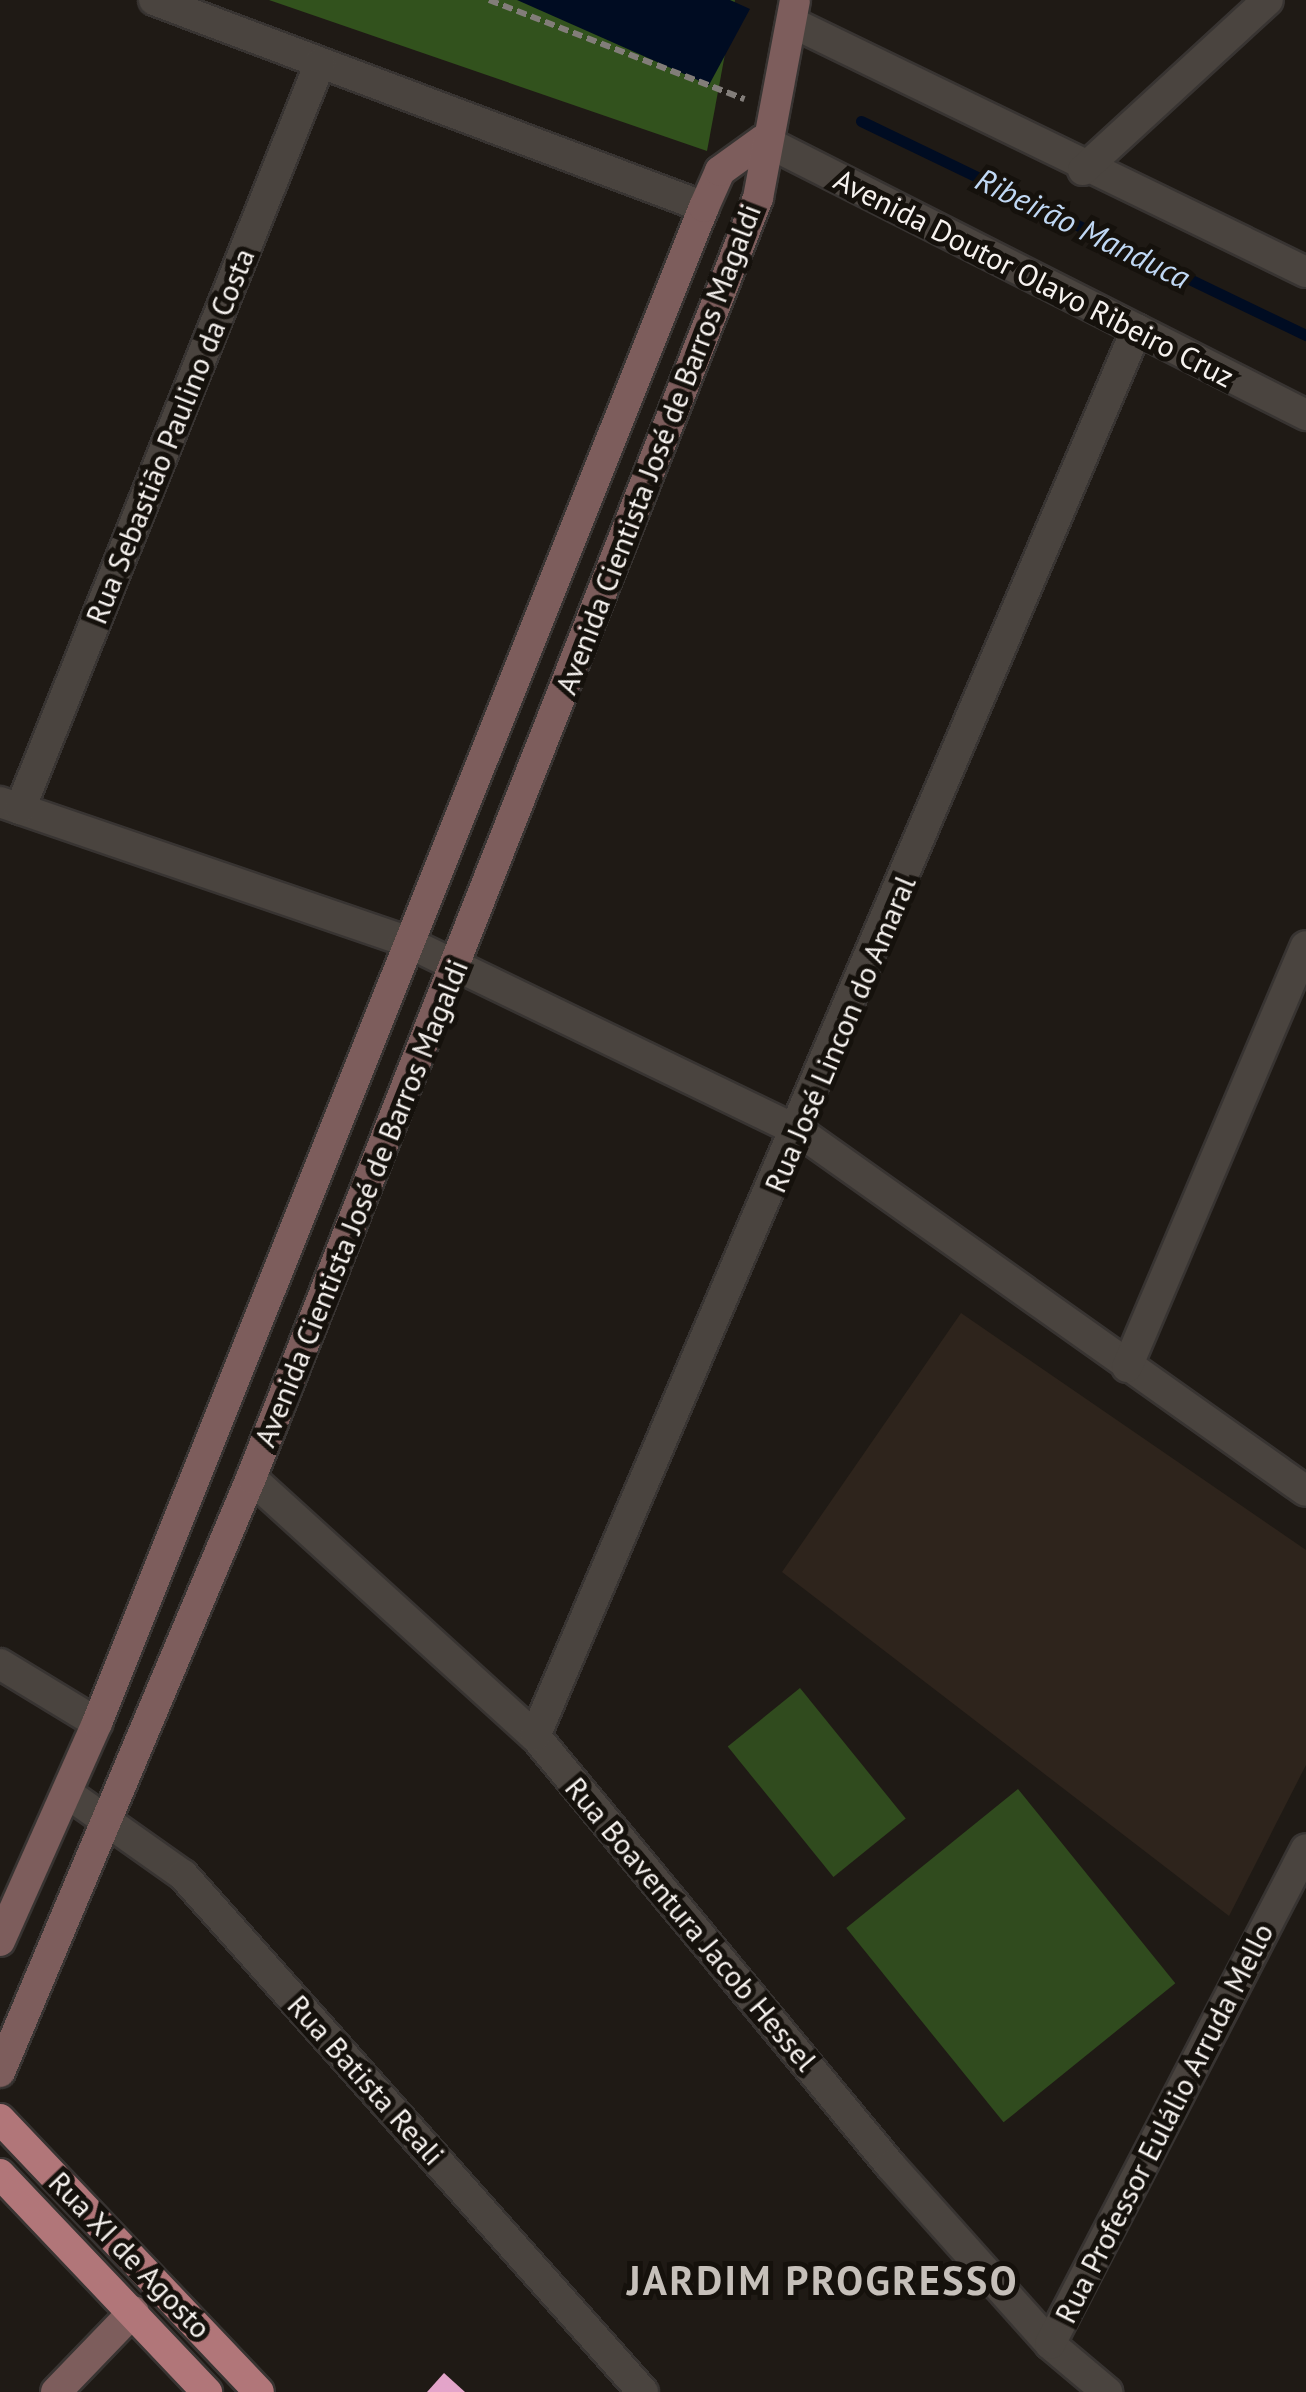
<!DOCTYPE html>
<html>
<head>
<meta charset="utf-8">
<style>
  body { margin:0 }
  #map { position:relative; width:1306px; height:2392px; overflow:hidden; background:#1f1a15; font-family:"PT Sans",sans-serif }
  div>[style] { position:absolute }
  .built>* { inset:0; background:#2e241c }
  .green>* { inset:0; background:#304b1e; transform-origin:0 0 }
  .forest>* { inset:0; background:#32521d }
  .water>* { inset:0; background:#000c22 }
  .stream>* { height:11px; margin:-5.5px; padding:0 5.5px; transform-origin:5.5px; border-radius:5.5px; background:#000c22 }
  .building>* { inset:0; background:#e3a4c9 }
  .path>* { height:6px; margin-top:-3px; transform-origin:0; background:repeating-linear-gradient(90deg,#827d79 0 10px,transparent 0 15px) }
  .roads { filter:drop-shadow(2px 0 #383432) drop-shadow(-2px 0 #383432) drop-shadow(0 2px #383432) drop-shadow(0 -2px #383432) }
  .street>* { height:30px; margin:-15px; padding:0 15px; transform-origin:15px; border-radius:15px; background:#4a443f }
  .secondary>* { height:30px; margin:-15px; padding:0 15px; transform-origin:15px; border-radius:15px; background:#7d5d5c }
  .primary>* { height:30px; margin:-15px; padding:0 15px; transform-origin:15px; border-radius:15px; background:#b17679 }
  span { translate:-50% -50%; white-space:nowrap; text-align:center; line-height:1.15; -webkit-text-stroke:10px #15110c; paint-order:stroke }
  .street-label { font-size:30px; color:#f6f2ef }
  .water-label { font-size:32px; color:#c0d8f4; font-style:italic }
  .district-label { font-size:40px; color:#c6c0ba; font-weight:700; letter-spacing:2.5px }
</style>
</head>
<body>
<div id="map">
  <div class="built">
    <i style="clip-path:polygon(961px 1313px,1306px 1550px,1306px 1765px,1229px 1916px,782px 1572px)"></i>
  </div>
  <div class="green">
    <i style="left:800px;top:1688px;width:168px;height:93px;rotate:51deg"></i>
    <i style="left:1018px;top:1789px;width:250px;height:221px;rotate:51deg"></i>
  </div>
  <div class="forest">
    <i style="clip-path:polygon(269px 0,735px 0,707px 151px)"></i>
  </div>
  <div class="water">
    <i style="clip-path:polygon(517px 0,730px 0,750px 9px,709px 85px)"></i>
  </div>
  <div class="stream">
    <i style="left:861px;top:121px;width:494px;rotate:25.7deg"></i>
  </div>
  <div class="building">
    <i style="clip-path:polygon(444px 2373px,465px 2392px,427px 2392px)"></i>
  </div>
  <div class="path">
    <i style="left:489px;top:0;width:274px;rotate:21.2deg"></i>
  </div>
  <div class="roads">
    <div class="street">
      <i style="left:154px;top:0;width:588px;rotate:20.62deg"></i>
      <i style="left:793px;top:23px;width:570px;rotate:25.89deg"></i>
      <i style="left:763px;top:140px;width:609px;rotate:26.86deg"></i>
      <i style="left:1083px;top:170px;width:251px;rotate:-42.6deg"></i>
      <i style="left:0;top:802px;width:428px;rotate:18.9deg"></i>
      <i style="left:405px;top:941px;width:439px;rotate:25.8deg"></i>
      <i style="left:800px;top:1132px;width:620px;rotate:35.36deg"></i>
      <i style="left:20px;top:809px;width:804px;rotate:-68.09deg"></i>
      <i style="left:1127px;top:1367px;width:457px;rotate:-67deg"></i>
      <i style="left:251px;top:1478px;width:384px;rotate:42.3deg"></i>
      <i style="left:535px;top:1736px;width:558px;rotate:50.38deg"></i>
      <i style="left:891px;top:2166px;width:239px;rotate:48.2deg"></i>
      <i style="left:1050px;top:2344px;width:75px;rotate:40.1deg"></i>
      <i style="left:0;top:1664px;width:114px;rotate:31.3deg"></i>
      <i style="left:535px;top:1736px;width:1530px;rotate:-66.84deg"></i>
      <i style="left:67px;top:1793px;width:142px;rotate:35.3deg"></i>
      <i style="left:183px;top:1875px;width:692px;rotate:48.34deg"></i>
      <i style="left:1050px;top:2344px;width:557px;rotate:-62.65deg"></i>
    </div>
    <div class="secondary">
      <i style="left:0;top:1941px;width:239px;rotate:-66deg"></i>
      <i style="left:97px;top:1723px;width:1633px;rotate:-68.18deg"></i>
      <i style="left:704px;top:207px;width:39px;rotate:-66deg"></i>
      <i style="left:720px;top:171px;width:53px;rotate:-35.8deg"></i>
      <i style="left:0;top:2072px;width:645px;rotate:-67.09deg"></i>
      <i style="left:251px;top:1478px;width:1377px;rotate:-68.39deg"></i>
      <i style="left:758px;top:198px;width:201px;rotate:-79.4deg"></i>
      <i style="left:56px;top:2392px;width:112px;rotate:-46.1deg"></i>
    </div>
    <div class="primary">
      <i style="left:0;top:2119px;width:376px;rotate:46.5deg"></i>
      <i style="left:0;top:2174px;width:301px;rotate:46.5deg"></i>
    </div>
  </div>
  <div class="street-label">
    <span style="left:1034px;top:278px;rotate:27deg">Avenida Doutor Olavo Ribeiro Cruz</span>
    <span style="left:170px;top:436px;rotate:-68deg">Rua Sebastião Paulino da Costa</span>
    <span style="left:658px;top:449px;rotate:-69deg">Avenida Cientista José de Barros Magaldi</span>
    <span style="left:840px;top:1034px;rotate:-67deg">Rua José Lincon do Amaral</span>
    <span style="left:361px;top:1203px;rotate:-68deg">Avenida Cientista José de Barros Magaldi</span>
    <span style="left:691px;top:1924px;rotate:50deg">Rua Boaventura Jacob Hessel</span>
    <span style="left:366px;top:2080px;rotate:48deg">Rua Batista Reali</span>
    <span style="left:1164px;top:2123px;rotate:-63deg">Rua Professor Eulálio Arruda Mello</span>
    <span style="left:130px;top:2255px;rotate:46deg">Rua XI de Agosto</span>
  </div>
  <div class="water-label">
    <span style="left:1083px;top:228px;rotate:26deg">Ribeirão Manduca</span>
  </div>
  <div class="district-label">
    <span style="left:823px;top:2280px">JARDIM PROGRESSO</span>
  </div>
</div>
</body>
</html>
